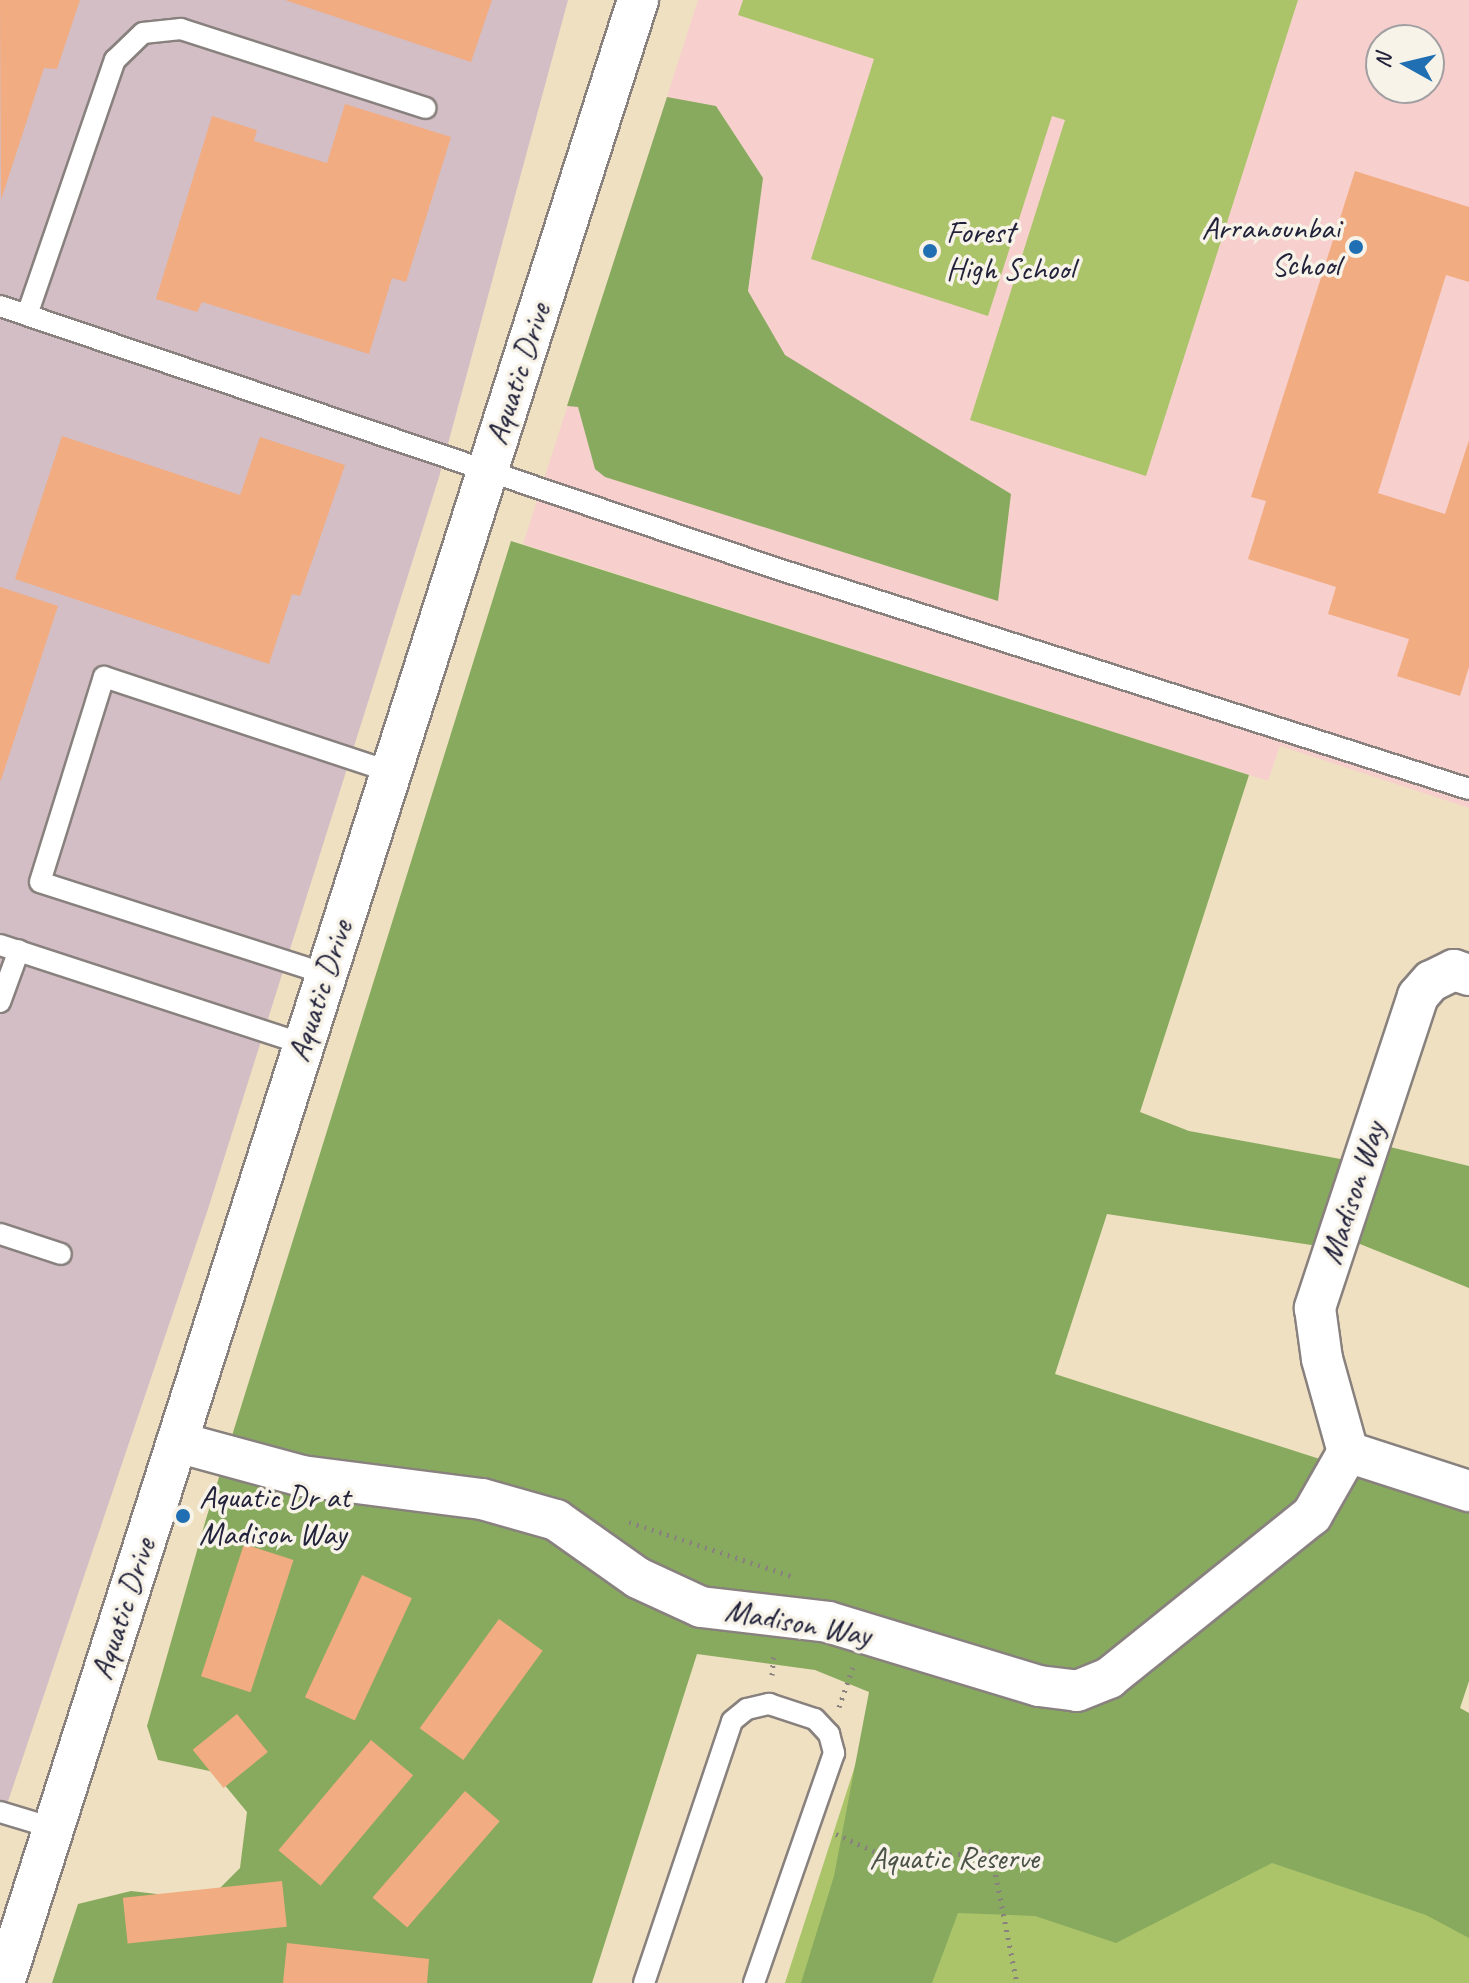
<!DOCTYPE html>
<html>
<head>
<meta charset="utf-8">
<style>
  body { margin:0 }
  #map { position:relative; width:1469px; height:1983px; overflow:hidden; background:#eee0c0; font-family:Caveat,sans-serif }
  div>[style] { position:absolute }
  .built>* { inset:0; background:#f7d0ce }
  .industrial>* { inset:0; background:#d2bec4 }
  .green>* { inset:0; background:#abc46a }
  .forest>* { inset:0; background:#88aa5e }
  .building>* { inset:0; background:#f2ac82; transform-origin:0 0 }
  .path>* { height:5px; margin-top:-2.5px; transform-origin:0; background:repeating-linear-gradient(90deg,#88817e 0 2px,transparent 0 8px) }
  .roads { filter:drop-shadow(2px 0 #88817e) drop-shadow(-2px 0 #88817e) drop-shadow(0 2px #88817e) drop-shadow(0 -2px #88817e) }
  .lane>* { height:20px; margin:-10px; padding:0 10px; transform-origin:10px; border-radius:10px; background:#fff }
  .street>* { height:40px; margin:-20px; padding:0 20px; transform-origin:20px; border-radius:20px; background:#fff }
  .dots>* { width:22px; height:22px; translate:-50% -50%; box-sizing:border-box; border:4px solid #f7f3e8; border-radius:50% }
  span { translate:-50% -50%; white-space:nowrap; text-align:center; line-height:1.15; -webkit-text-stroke:7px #f7f3e8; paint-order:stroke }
  .poi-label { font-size:32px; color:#22223b }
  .right { translate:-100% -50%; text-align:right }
  .left { translate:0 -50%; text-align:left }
  .street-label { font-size:32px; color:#22223b }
  .park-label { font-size:32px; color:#4b5349 }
  .north { position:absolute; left:1365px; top:24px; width:80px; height:80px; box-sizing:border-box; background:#f7f3e8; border:2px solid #a29fa3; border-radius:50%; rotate:278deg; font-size:22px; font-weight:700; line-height:32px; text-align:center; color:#22223b }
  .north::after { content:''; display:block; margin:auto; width:28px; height:36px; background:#1f6fb2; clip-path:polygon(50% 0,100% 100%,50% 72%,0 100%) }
</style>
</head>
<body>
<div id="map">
  <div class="built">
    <i style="clip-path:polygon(evenodd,698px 0,1469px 0,1469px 808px,1280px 746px,1268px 781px,523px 544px,698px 0,1381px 40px,1429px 40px,1429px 88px,1381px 88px,1381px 40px)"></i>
  </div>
  <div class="industrial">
    <i style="clip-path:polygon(0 0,568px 0,439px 477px,208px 1209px,0 1825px)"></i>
  </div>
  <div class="green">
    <i style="clip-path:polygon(743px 0,1298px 0,1146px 476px,970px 420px,1065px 120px,1052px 116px,988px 316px,811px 259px,874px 59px,738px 15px)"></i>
    <i style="clip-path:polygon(875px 1704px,1469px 1894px,1469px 1983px,785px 1983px)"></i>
  </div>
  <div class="forest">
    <i style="clip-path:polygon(667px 97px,716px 106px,763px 178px,748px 291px,785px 355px,1011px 494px,998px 601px,605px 477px,595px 469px,578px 407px,567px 406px)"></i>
    <i style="clip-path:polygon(511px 541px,1249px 775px,1140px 1112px,1189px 1131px,1346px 1160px,1318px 1246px,1107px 1214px,1055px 1374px,1469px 1507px,1469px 1681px,1460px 1708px,1469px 1713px,1469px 1938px,1426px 1915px,1272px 1863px,1116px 1943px,1035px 1916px,958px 1913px,932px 1983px,801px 1983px,834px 1876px,869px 1692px,815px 1670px,697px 1654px,592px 1983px,52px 1983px,78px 1904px,131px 1891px,208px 1900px,240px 1868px,247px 1812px,214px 1772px,158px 1760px,147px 1726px,206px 1519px)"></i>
    <i style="clip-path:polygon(1390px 1147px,1469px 1166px,1469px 1288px,1355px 1242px)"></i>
  </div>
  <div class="building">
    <i style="clip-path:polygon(0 0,80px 0,57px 69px,44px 68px,1px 200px)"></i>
    <i style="clip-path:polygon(285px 0,492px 0,471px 62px)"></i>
    <i style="clip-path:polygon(345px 104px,451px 137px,406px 282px,392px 278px,369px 354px,202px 302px,197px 312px,156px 299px,212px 116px,257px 130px,254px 141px,327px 163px)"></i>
    <i style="clip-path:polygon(1355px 171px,1469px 207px,1469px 282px,1446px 275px,1378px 493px,1445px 514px,1469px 440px,1469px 667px,1460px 696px,1397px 676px,1409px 639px,1328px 614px,1336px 587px,1248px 559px,1266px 501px,1251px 497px)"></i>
    <i style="clip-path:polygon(62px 436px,240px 495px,260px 437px,345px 465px,300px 596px,292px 594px,269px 664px,15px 579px)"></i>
    <i style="clip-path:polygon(0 587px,58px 606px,1px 780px,0 780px)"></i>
    <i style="left:244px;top:1544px;width:52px;height:139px;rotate:18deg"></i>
    <i style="left:362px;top:1575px;width:55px;height:135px;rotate:25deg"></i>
    <i style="left:499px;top:1619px;width:54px;height:135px;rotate:36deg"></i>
    <i style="left:237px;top:1714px;width:49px;height:57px;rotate:51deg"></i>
    <i style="left:371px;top:1740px;width:55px;height:144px;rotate:40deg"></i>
    <i style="left:465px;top:1791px;width:46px;height:141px;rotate:41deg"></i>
    <i style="left:282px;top:1881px;width:46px;height:160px;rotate:84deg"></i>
    <i style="clip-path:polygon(287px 1943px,429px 1959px,427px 1983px,283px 1983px)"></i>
  </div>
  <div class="path">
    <i style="left:629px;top:1522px;width:171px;rotate:18.4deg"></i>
    <i style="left:772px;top:1675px;width:21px;rotate:-85deg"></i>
    <i style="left:839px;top:1707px;width:42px;rotate:-70.7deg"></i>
    <i style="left:836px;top:1834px;width:64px;rotate:24.1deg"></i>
    <i style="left:894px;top:1860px;width:97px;rotate:-5.3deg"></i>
    <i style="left:991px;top:1851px;width:135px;rotate:78.9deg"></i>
  </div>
  <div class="roads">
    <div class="lane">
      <i style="left:0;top:306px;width:824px;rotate:18.68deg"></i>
      <i style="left:781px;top:570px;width:722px;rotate:17.66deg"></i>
      <i style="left:27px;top:315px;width:270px;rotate:-71deg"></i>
      <i style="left:115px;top:60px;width:39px;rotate:-44deg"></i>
      <i style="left:143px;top:33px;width:38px;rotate:-6deg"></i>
      <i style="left:181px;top:29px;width:257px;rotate:17.9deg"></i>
      <i style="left:0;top:945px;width:319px;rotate:18.1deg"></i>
      <i style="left:326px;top:974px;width:300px;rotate:-162.2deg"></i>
      <i style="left:40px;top:882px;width:215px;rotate:-72.7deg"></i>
      <i style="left:104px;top:677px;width:302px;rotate:18.3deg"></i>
      <i style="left:0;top:1002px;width:55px;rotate:-69.9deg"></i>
      <i style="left:0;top:1234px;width:64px;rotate:18.2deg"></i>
      <i style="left:0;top:1812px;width:55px;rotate:16.8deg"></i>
      <i style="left:644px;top:1983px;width:276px;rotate:-71.4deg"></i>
      <i style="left:732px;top:1721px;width:19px;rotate:-39deg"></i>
      <i style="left:747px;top:1709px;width:23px;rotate:-13deg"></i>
      <i style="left:769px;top:1704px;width:48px;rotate:18.1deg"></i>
      <i style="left:815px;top:1719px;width:21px;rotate:47deg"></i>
      <i style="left:829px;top:1734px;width:20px;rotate:75deg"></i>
      <i style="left:834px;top:1753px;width:244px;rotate:109.2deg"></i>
    </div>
    <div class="street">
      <i style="left:1469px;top:975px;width:16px;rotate:-162deg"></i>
      <i style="left:1454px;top:970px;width:25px;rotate:154deg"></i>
      <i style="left:1431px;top:981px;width:20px;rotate:131deg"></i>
      <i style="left:1418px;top:996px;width:329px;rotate:108.3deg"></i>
      <i style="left:1315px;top:1308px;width:51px;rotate:82.2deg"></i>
      <i style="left:1322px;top:1359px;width:97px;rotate:74.4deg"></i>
      <i style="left:1348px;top:1452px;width:127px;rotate:17.9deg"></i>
      <i style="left:177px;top:1442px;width:130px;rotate:15.2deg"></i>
      <i style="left:302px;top:1476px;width:181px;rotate:7.3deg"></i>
      <i style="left:482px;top:1499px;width:77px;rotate:15.8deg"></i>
      <i style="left:556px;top:1520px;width:100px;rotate:35.3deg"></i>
      <i style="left:638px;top:1578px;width:69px;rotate:24.7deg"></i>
      <i style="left:701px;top:1607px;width:128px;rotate:6.7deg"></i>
      <i style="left:828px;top:1622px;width:220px;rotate:16.9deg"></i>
      <i style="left:1039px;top:1686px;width:38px;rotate:7deg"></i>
      <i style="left:1077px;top:1691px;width:35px;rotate:-22deg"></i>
      <i style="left:1109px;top:1678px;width:260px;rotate:-38.8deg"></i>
      <i style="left:1312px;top:1515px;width:73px;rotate:-60.3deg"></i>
      <i style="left:4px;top:1983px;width:2082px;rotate:-72.27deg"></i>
    </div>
  </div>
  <div class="dots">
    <i style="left:1356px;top:247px;background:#1f6fb2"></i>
    <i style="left:930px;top:251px;background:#1f6fb2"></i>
    <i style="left:183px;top:1516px;background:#1f6fb2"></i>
  </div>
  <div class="poi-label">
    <span class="right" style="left:1340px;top:247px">Arranounbai<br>School</span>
    <span class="left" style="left:946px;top:251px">Forest<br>High School</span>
    <span class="left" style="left:199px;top:1516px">Aquatic Dr at<br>Madison Way</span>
  </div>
  <div class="street-label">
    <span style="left:518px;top:374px;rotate:-72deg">Aquatic Drive</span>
    <span style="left:320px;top:991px;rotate:-72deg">Aquatic Drive</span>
    <span style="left:1353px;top:1193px;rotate:-72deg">Madison Way</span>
    <span style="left:123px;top:1609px;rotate:-72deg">Aquatic Drive</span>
    <span style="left:798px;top:1623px;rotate:10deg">Madison Way</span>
  </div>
  <div class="park-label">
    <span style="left:954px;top:1858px">Aquatic Reserve</span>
  </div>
  <div class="north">N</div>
</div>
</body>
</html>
